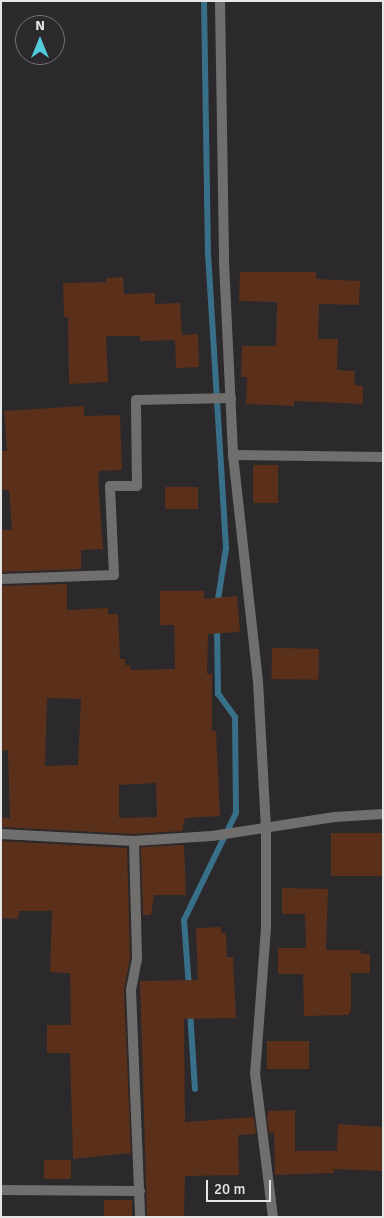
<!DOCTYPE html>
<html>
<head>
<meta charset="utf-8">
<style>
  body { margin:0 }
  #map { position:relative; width:384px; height:1218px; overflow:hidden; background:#2b292b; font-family:Signika,sans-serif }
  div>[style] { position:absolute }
  .stream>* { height:6px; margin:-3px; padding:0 3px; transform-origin:3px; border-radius:3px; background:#397089 }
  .building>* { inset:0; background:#5b301b; transform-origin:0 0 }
  .minor>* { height:10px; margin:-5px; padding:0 5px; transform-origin:5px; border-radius:5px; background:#706f6e }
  span { translate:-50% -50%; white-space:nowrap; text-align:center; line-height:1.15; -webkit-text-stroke:4.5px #2b292b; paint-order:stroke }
  .frame { position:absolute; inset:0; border:2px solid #e6e5e6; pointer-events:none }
  .north { position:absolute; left:15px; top:15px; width:50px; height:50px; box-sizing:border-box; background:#2b292b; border:1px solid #767476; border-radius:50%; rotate:0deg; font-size:14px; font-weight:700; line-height:20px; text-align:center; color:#e6e5e6 }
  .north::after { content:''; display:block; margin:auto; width:18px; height:22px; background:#53cadc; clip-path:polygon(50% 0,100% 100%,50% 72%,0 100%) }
  .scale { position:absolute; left:206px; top:1180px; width:65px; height:22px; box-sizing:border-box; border:2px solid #e6e5e6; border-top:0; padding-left:6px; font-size:15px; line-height:18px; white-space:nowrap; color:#e6e5e6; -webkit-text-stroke:4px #2b292b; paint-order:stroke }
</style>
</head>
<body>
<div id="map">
  <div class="stream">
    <i style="left:204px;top:1px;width:252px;rotate:89.1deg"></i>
    <i style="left:208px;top:253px;width:296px;rotate:86.5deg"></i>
    <i style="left:226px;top:548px;width:59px;rotate:98.8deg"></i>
    <i style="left:189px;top:988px;width:68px;rotate:-94.2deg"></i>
    <i style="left:184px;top:920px;width:119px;rotate:-64.1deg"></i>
    <i style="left:236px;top:813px;width:96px;rotate:-90.6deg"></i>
    <i style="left:235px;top:717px;width:29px;rotate:-126deg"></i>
    <i style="left:218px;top:694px;width:68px;rotate:-90.8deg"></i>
    <i style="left:190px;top:1010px;width:79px;rotate:86.4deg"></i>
  </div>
  <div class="building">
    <i style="clip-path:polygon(240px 272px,316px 272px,316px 279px,360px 281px,359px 305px,319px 304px,318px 339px,338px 339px,337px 370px,355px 371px,354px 385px,363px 386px,363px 404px,294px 401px,294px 406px,246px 404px,247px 377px,241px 377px,242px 346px,276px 346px,277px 302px,239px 301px)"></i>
    <i style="clip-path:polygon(123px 277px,124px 294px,155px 293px,155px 304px,180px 303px,182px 335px,198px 334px,199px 367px,176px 368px,175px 340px,140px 341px,140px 336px,106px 336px,108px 382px,69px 384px,68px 317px,64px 317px,63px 283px,106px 282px,106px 278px)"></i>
    <i style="clip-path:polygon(84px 406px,84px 416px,120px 415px,122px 470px,99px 471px,98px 479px,103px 549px,81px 550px,81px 569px,1px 572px,1px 530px,12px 530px,9px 490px,1px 490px,1px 451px,7px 451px,4px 411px)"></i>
    <i style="left:253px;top:465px;width:25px;height:38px"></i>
    <i style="left:198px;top:487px;width:22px;height:33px;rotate:90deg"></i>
    <i style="clip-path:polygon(evenodd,67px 584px,67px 610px,108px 608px,108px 614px,118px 614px,120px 659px,125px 659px,125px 665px,130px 665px,131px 670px,175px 669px,174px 625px,160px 625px,160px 591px,204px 591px,204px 599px,237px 596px,240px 632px,208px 634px,207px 674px,212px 674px,212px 731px,216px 731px,220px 816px,185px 818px,182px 831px,134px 834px,1px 827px,1px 818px,10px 818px,8px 750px,1px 751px,1px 586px,67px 584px,47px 698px,81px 699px,78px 765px,45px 766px,47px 698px,67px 584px,156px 783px,157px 817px,119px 818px,119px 785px,156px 783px)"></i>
    <i style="left:272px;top:648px;width:47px;height:31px;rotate:1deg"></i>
    <i style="left:383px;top:833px;width:43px;height:52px;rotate:90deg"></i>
    <i style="clip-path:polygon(1px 841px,127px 848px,130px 958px,124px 990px,131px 1153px,73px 1159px,70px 1053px,47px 1053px,47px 1025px,71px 1025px,70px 973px,50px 972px,52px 911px,19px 911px,18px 919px,1px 918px)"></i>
    <i style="clip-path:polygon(184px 845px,186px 895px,154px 895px,151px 915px,143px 915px,141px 847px)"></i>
    <i style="clip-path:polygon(282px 888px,328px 889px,326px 950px,361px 950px,361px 954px,370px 954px,370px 973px,351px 973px,351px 1011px,348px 1015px,304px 1016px,303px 974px,278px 974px,278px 948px,306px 948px,305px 914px,282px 914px)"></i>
    <i style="clip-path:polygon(221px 927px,221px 933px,226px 933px,227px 957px,233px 957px,236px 1018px,184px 1019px,185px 1122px,254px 1117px,256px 1134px,238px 1135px,239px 1175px,185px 1176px,184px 1217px,147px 1217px,140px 981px,198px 980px,196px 928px)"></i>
    <i style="left:309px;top:1041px;width:28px;height:42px;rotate:90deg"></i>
    <i style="clip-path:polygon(295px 1110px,295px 1151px,337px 1151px,338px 1124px,383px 1127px,382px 1171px,334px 1169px,334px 1173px,275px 1175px,274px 1132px,269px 1133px,267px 1116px,269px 1111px)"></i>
    <i style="left:71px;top:1160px;width:19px;height:27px;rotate:90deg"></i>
    <i style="left:104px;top:1200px;width:28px;height:17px"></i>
  </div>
  <div class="minor">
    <i style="left:220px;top:1px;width:261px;rotate:89.1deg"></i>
    <i style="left:224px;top:262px;width:193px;rotate:87.3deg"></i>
    <i style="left:233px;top:455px;width:227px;rotate:83.7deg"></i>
    <i style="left:258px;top:681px;width:146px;rotate:86.9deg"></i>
    <i style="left:266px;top:827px;width:101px;rotate:90deg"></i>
    <i style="left:266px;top:928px;width:145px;rotate:94.3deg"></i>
    <i style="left:255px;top:1073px;width:145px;rotate:82.9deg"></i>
    <i style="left:233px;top:455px;width:150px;rotate:0.8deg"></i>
    <i style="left:1px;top:579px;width:113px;rotate:-2deg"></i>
    <i style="left:114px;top:575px;width:89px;rotate:-92.6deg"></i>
    <i style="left:110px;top:486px;width:27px"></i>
    <i style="left:137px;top:486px;width:86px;rotate:-90.7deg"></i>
    <i style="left:136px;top:400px;width:95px;rotate:-1.2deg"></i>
    <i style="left:1px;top:834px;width:133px;rotate:3deg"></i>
    <i style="left:134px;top:841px;width:78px;rotate:-3.7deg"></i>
    <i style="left:212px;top:836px;width:124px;rotate:-8.8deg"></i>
    <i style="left:335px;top:817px;width:48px;rotate:-3.6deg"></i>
    <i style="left:134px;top:841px;width:118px;rotate:88.5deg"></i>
    <i style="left:137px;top:959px;width:32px;rotate:101deg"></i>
    <i style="left:131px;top:990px;width:227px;rotate:87.7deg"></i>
    <i style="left:1px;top:1190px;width:139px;rotate:0.4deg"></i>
  </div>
  <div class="frame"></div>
  <div class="north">N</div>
  <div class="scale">20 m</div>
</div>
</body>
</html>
